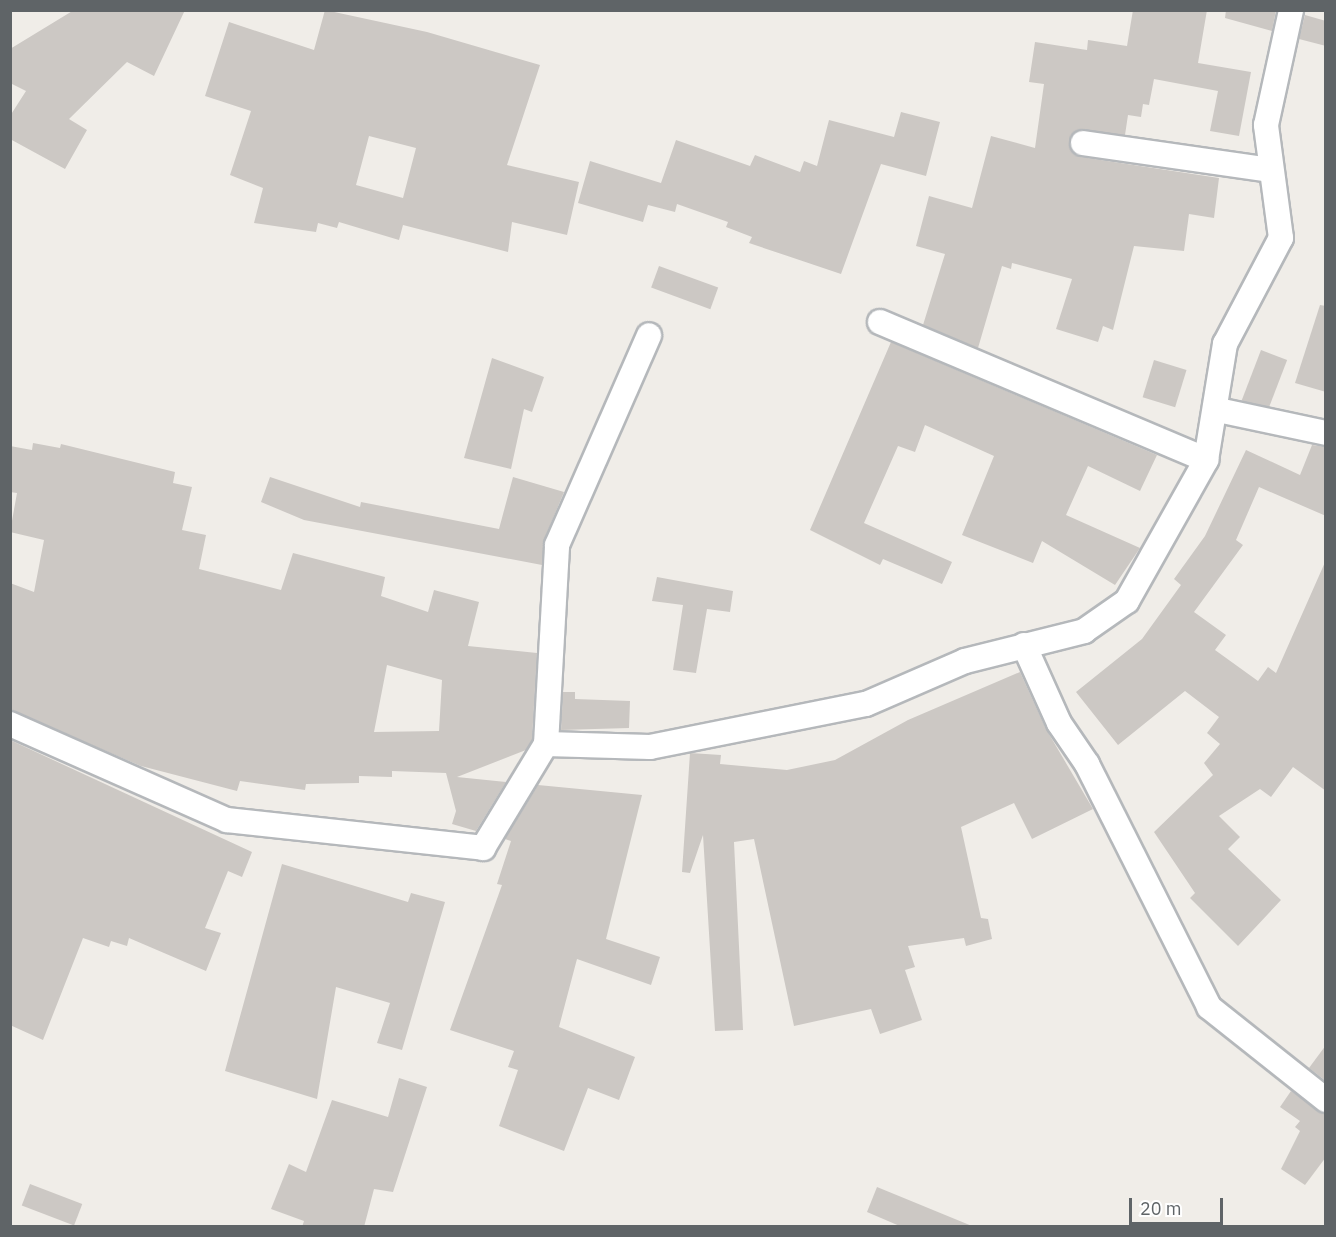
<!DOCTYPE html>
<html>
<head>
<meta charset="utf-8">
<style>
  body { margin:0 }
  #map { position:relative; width:1336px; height:1237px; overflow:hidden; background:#f0ede8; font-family:"IBM Plex Sans",sans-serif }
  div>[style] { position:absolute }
  .building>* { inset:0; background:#ccc8c4; transform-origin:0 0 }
  .roads { filter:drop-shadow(2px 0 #b5b8bb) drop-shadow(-2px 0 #b5b8bb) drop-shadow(0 2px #b5b8bb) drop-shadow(0 -2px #b5b8bb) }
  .street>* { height:24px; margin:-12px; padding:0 12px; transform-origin:12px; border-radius:12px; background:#fff }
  span { translate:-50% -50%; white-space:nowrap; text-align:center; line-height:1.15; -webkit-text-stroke:4.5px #fff; paint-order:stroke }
  .frame { position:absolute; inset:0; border:12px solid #5f6467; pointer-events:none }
  .scale { position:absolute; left:1129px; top:1198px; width:94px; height:27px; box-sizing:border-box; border:3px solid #5f6467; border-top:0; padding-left:8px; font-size:18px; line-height:21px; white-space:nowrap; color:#5f6467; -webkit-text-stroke:4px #fff; paint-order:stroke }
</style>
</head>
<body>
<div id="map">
  <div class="building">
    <i style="clip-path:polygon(74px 10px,185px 10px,154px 76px,127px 62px,69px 119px,87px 130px,65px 169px,10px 139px,10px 116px,26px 91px,10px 83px,10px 49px)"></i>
    <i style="clip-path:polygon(evenodd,325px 10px,427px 32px,540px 65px,507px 165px,579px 182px,567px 235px,512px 222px,508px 252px,403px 225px,399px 240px,339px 222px,337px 228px,318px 223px,316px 232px,254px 223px,263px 188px,230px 175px,251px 111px,205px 96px,229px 22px,314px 50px,325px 10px,369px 136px,416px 148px,403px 198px,356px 185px,369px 136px)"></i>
    <i style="clip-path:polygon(1133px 10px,1207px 10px,1198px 63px,1251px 72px,1239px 136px,1210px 131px,1218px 91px,1154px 79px,1149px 105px,1143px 104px,1141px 117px,1128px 115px,1125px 135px,1078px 130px,1070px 148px,1081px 157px,1219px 178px,1214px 218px,1189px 214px,1184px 251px,1134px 246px,1113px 330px,1103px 326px,1098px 342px,1056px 329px,1072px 279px,1012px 263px,1011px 269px,1002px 266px,978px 348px,923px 325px,945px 254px,916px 246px,929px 196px,972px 208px,991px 136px,1035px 148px,1044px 84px,1029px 82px,1035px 42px,1087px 50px,1088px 40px,1127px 46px)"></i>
    <i style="clip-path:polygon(1226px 10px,1276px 10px,1272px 31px,1225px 18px)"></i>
    <i style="clip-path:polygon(1305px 15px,1326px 21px,1326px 46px,1299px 39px)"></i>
    <i style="clip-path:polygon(901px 112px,940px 122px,926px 176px,881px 164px,841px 274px,749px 243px,752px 237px,726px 227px,728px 222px,677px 204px,675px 212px,648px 205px,643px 222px,578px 203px,590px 161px,661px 183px,676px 140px,750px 166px,755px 155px,800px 172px,804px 161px,817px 166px,829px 120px,894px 137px)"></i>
    <i style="left:659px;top:266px;width:63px;height:23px;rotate:20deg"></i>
    <i style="clip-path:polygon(1320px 305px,1326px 306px,1326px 392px,1295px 383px)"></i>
    <i style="clip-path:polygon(891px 342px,1157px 455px,1140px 491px,1088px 466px,1066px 515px,1140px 548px,1115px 585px,1042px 541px,1033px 563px,962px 535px,994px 456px,925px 425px,915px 452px,898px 446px,864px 523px,952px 562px,942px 584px,883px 559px,880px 565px,810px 530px)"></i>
    <i style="left:1261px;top:350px;width:28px;height:54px;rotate:21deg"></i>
    <i style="clip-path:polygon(492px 358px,544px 377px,532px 412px,524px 409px,511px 469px,464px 458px)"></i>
    <i style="left:1154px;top:360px;width:34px;height:39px;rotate:17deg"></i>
    <i style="clip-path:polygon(evenodd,33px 443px,60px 448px,61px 444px,175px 472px,173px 483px,192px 487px,182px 530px,206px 535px,199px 569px,281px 590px,293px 553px,385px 577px,381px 596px,428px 612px,434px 590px,479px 602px,468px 646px,537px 653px,532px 740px,526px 750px,457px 777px,506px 782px,476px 831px,452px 824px,456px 811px,446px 773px,392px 771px,392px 777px,359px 776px,359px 783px,306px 784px,305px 790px,240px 781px,237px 791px,141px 766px,10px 710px,10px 583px,34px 592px,44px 540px,10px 532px,17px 493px,10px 492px,10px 446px,32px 450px,33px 443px,387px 665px,442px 680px,439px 731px,374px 732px,387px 665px)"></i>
    <i style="clip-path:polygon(1312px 445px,1326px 447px,1326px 516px,1259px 487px,1236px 540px,1243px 545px,1194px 612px,1226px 635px,1215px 650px,1258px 681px,1268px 667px,1276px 673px,1326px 560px,1326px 791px,1293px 767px,1271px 797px,1260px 789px,1219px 816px,1240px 837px,1228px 849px,1281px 900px,1238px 946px,1190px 898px,1195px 893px,1154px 832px,1213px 775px,1204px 763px,1220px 744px,1207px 733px,1219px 717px,1185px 691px,1118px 745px,1076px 692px,1142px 639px,1181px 585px,1174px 579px,1205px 536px,1246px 450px,1300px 475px)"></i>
    <i style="clip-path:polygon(270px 477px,360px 507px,361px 502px,499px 529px,513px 477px,564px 492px,544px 540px,542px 565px,304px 520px,261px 502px)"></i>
    <i style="clip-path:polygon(657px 577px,733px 591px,730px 612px,707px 609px,696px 673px,673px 670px,683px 605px,652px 601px)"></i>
    <i style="clip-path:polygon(1020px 672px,1046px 729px,1093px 809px,1032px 839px,1014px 803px,961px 827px,981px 918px,988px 919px,992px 939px,966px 946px,964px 938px,908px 946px,915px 967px,905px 970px,922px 1020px,880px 1034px,871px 1009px,794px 1026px,754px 839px,734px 842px,743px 1030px,715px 1031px,703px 835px,690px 873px,682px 872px,690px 753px,721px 755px,720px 764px,787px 770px,835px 760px,908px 720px)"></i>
    <i style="clip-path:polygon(563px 692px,575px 692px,575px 699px,630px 701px,629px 728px,561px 730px)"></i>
    <i style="clip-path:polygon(10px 740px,252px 852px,242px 877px,228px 871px,205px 928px,221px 933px,206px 971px,129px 938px,127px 946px,111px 941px,109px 947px,83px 938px,43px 1040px,10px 1025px)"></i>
    <i style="clip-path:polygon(538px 785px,642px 795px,606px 939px,660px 957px,651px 985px,577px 959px,559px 1027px,635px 1057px,619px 1100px,588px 1088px,564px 1151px,499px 1126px,518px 1070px,508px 1067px,514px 1051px,450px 1030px,502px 885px,497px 884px,511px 841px,505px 839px)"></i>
    <i style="clip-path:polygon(282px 864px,408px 902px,411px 893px,445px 902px,402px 1050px,377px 1043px,390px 1003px,336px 987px,317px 1099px,225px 1071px)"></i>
    <i style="clip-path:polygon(1326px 1045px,1326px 1081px,1309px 1068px)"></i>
    <i style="clip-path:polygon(399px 1078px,427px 1087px,393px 1192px,374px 1189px,364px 1227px,302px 1227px,304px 1221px,271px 1209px,289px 1164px,306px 1172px,332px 1100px,388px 1117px)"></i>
    <i style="clip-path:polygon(1291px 1091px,1326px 1114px,1326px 1157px,1305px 1185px,1281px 1169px,1300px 1131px,1295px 1127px,1300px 1121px,1280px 1107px)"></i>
    <i style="left:30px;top:1184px;width:56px;height:23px;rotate:21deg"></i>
    <i style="clip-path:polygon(877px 1187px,972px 1226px,972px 1227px,902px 1227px,867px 1212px)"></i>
  </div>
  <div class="roads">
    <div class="street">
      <i style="left:1083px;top:143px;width:189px;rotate:8.2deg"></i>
      <i style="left:880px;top:322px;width:354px;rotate:22.9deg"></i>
      <i style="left:1218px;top:410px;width:110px;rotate:12deg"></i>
      <i style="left:1024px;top:645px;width:85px;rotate:65.8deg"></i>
      <i style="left:1059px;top:723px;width:50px;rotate:55.7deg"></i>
      <i style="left:1087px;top:764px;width:272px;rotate:63.3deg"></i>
      <i style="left:1209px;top:1007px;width:149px;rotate:38.5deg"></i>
      <i style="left:10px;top:724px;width:237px;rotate:23.9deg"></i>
      <i style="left:227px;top:820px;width:258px;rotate:6.2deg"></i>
      <i style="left:483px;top:848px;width:122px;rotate:-58.8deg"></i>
      <i style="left:546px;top:744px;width:104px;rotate:1.7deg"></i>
      <i style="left:650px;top:747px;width:220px;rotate:-11.3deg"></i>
      <i style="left:866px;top:704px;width:108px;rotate:-23.5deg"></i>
      <i style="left:965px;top:661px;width:123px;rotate:-14.1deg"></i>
      <i style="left:1084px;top:631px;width:52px;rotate:-34.9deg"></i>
      <i style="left:1127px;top:601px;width:162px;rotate:-60.7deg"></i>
      <i style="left:1206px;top:460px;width:118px;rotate:-80.7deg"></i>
      <i style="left:1225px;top:344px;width:120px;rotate:-62.2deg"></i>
      <i style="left:1281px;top:238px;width:114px;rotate:-97.6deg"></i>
      <i style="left:1266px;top:125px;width:118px;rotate:-77.7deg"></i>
      <i style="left:546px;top:744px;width:199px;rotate:-86.8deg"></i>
      <i style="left:557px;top:545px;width:229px;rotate:-66.3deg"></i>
    </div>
  </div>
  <div class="frame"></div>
  <div class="scale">20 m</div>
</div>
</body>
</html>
